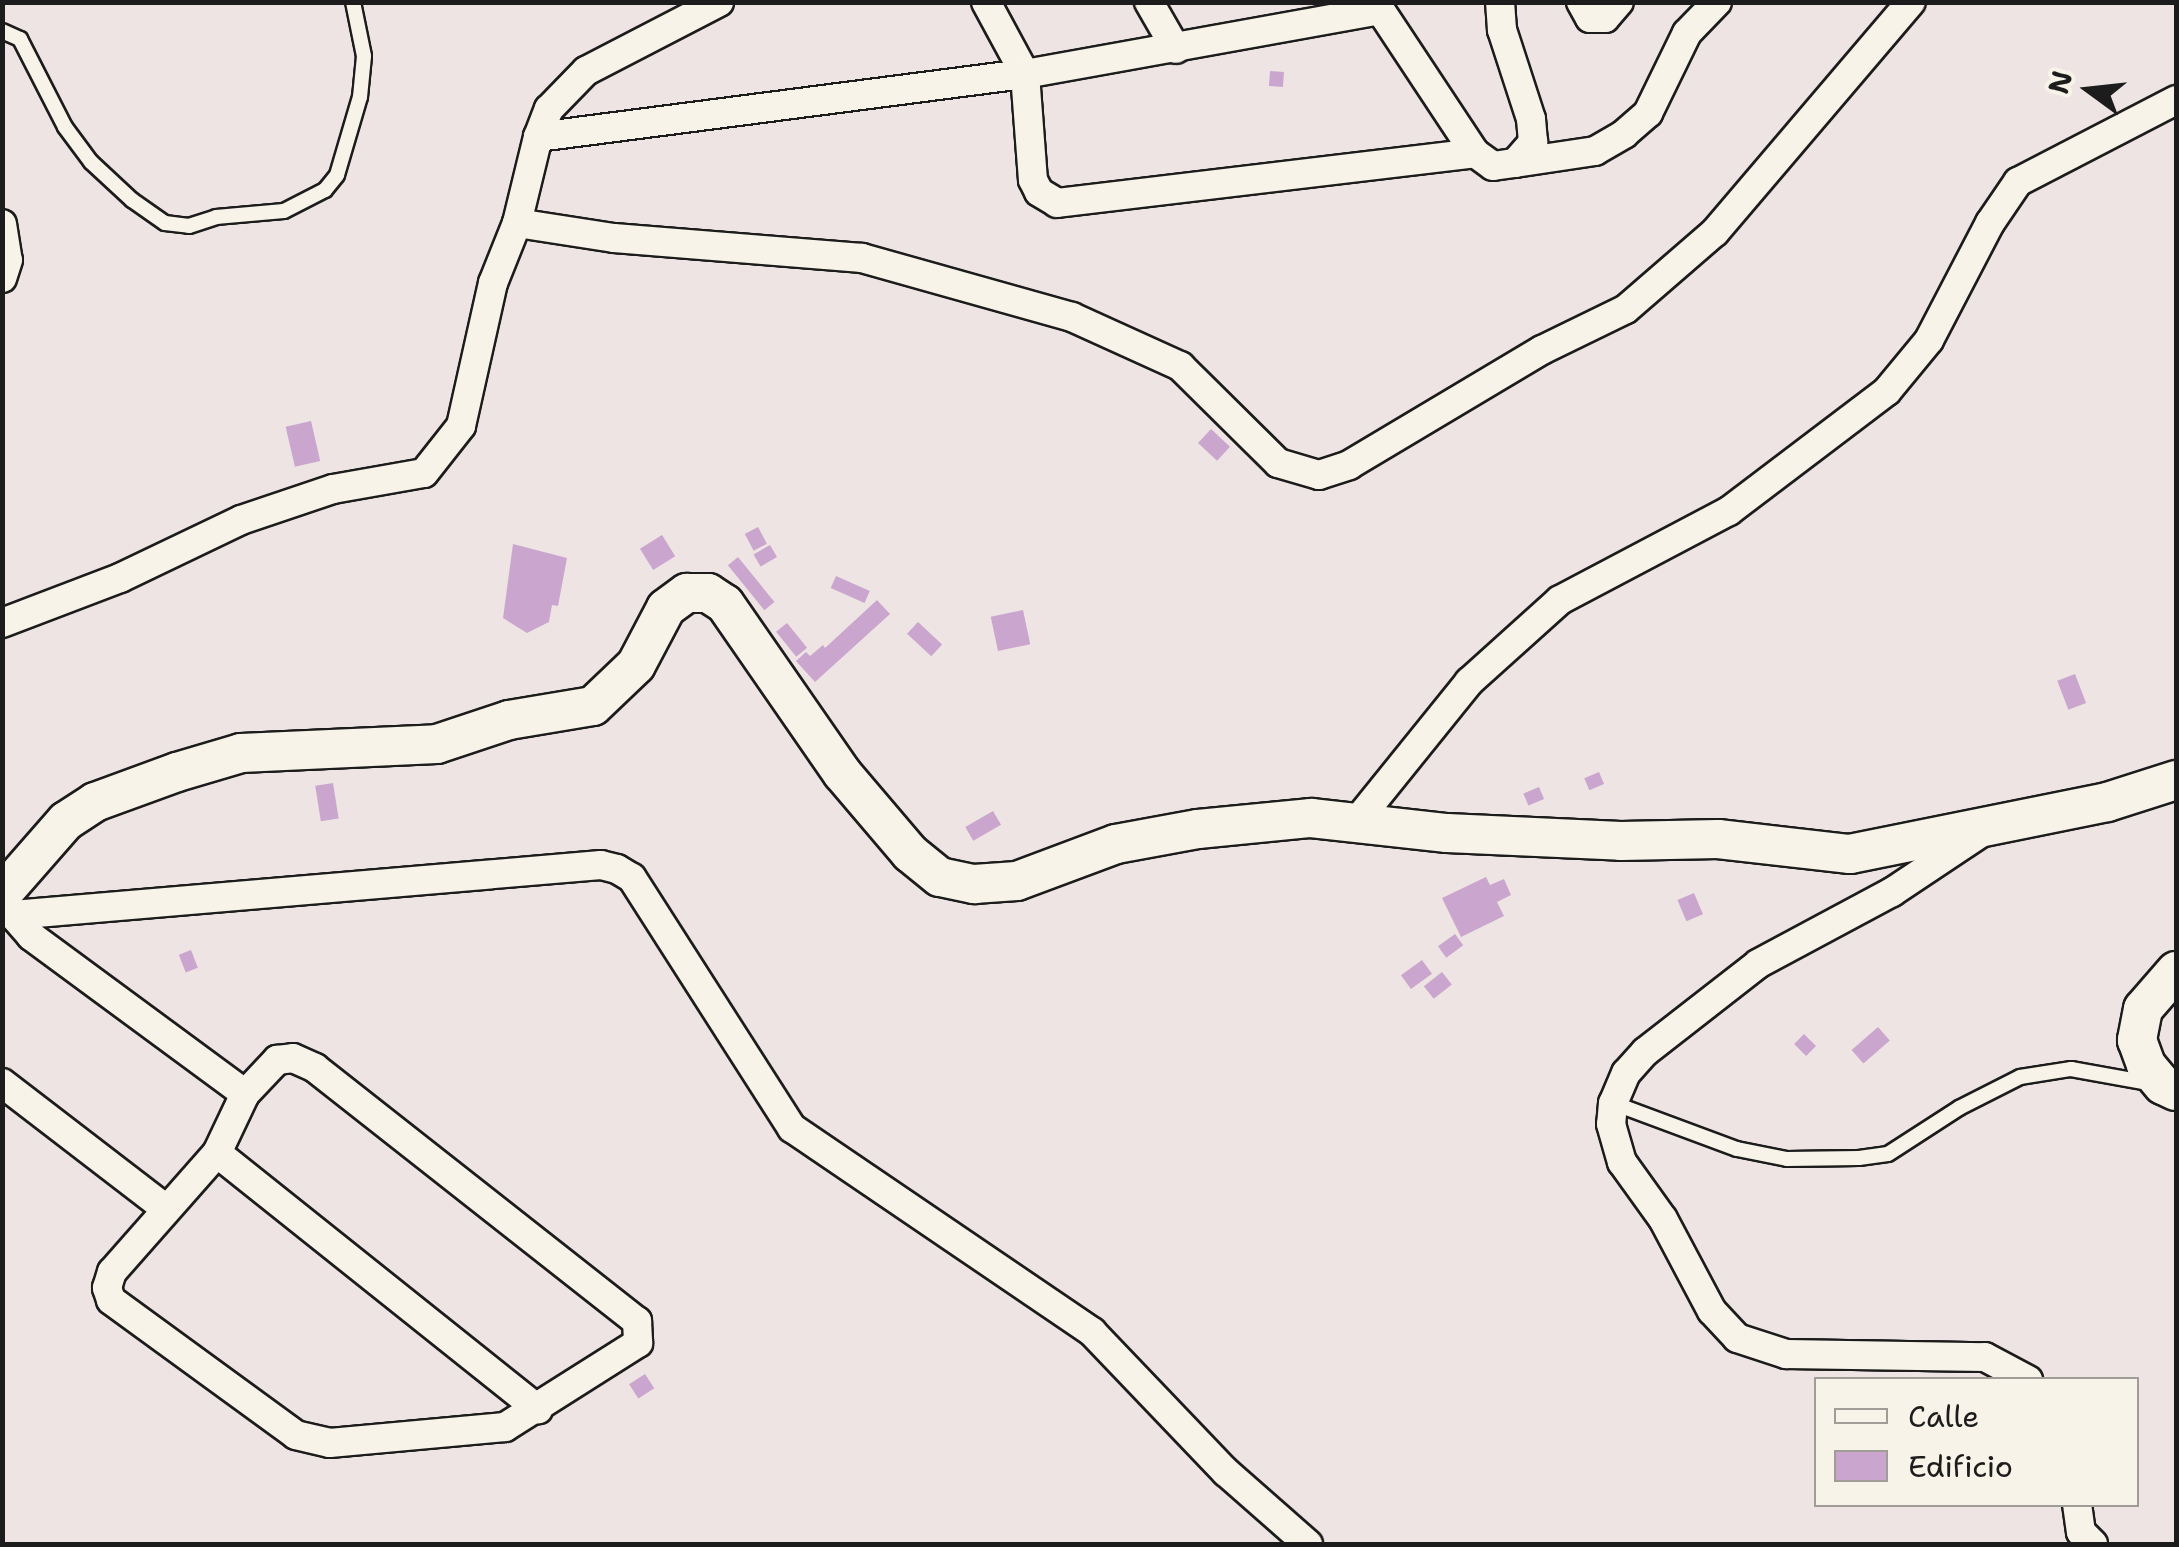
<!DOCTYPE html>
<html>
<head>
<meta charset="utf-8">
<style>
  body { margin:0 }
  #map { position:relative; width:2179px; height:1547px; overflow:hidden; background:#eee4e3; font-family:"Shantell Sans",sans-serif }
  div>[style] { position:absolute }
  .building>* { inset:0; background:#caa6cf; transform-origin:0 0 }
  .roads { filter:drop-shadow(2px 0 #1c1c1c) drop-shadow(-2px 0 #1c1c1c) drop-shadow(0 2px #1c1c1c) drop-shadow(0 -2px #1c1c1c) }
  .service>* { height:14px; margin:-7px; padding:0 7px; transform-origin:7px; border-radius:7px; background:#f7f3e8 }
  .minor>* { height:28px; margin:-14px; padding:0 14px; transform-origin:14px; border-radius:14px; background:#f7f3e8 }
  .secondary>* { height:38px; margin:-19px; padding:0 19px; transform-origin:19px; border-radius:19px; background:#f7f3e8 }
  span { translate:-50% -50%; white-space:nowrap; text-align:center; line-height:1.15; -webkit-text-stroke:8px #f7f3e8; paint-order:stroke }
  .frame { position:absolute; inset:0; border:5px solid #1c1c1c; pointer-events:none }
  .legend { position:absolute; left:1814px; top:1377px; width:325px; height:130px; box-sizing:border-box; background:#f7f3e8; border:2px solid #9f9d96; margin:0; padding:12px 18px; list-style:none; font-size:30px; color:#1c1c1c }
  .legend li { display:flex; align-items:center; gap:20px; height:50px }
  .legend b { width:50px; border:2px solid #9f9d96 }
  .north { position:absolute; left:2039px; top:40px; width:100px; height:100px; -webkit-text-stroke:8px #f7f3e8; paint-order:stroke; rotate:285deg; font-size:28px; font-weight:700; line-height:40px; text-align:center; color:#1c1c1c }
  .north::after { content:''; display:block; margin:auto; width:35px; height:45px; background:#1c1c1c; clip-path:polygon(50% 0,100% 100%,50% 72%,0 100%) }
</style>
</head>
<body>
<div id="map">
  <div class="building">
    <i style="left:1270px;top:71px;width:14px;height:15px;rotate:4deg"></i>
    <i style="left:311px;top:421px;width:41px;height:26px;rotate:77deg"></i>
    <i style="left:1211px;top:429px;width:26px;height:19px;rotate:43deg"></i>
    <i style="left:758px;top:527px;width:19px;height:15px;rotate:62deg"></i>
    <i style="left:662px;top:535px;width:25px;height:26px;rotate:58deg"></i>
    <i style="clip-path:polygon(513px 544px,567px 558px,558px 606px,552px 605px,549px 622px,527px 633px,503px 618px)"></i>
    <i style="left:770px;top:545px;width:14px;height:19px;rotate:60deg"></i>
    <i style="left:738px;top:557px;width:58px;height:13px;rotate:51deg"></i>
    <i style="left:836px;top:576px;width:37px;height:13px;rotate:24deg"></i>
    <i style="clip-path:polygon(877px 600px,890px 614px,815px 682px,796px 661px,806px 652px,810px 656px,823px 645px,825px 648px)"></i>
    <i style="left:1023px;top:610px;width:35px;height:33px;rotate:78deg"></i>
    <i style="left:918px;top:622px;width:33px;height:16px;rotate:43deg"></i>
    <i style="left:787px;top:623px;width:32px;height:14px;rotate:51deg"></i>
    <i style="left:2075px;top:674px;width:31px;height:19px;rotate:69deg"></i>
    <i style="left:1599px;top:772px;width:13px;height:16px;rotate:67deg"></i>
    <i style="left:333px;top:783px;width:36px;height:18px;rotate:81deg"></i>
    <i style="left:1539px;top:787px;width:13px;height:17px;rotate:67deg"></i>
    <i style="left:993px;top:811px;width:16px;height:32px;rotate:60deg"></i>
    <i style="clip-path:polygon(1486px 877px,1490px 885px,1504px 879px,1511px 895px,1497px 902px,1504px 916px,1461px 937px,1442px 898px)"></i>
    <i style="left:1694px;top:893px;width:23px;height:18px;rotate:67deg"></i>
    <i style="left:1455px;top:934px;width:14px;height:21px;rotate:54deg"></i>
    <i style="left:191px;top:950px;width:19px;height:13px;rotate:69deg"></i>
    <i style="left:1422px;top:960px;width:17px;height:26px;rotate:54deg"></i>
    <i style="left:1442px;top:972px;width:16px;height:23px;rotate:52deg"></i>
    <i style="left:1878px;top:1027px;width:18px;height:35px;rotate:49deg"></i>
    <i style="left:1804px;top:1034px;width:17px;height:14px;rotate:45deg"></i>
    <i style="left:645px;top:1374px;width:17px;height:19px;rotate:57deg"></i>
  </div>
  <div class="roads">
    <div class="service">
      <i style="left:2px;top:31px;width:20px;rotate:24deg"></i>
      <i style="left:20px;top:39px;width:99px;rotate:62.9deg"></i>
      <i style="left:65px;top:127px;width:44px;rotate:53.4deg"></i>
      <i style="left:91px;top:162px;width:56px;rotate:42.8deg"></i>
      <i style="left:132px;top:200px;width:40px;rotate:34.9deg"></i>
      <i style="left:165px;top:223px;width:24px;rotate:7deg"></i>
      <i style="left:189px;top:226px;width:28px;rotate:-18deg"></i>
      <i style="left:216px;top:217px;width:68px;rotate:-5deg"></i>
      <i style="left:284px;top:211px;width:46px;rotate:-27.1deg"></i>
      <i style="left:325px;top:190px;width:19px;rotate:-51deg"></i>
      <i style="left:337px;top:175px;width:81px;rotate:-73.6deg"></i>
      <i style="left:360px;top:97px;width:41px;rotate:-84.4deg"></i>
      <i style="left:364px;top:56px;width:55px;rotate:-101.5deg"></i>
      <i style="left:1613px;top:1103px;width:132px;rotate:20.4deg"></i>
      <i style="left:1737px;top:1149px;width:51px;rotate:11.3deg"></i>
      <i style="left:1787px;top:1159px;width:72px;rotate:-0.8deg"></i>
      <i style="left:1859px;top:1158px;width:29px;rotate:-8deg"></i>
      <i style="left:1888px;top:1154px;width:85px;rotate:-32.9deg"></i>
      <i style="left:1959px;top:1108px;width:68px;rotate:-26.9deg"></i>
      <i style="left:2020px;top:1077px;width:52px;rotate:-8.9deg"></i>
      <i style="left:2071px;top:1069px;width:79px;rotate:10.2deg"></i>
    </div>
    <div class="minor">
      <i style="left:986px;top:2px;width:82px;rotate:61.6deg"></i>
      <i style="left:1025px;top:74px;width:106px;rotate:85.7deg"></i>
      <i style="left:1033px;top:180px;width:13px;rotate:63deg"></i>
      <i style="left:1039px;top:192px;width:21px;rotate:31deg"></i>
      <i style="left:1057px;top:203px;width:421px;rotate:-6.8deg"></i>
      <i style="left:1149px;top:2px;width:54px;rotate:60.1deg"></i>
      <i style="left:1375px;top:2px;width:181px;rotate:56.5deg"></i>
      <i style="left:1475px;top:153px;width:22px;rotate:36deg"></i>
      <i style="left:1493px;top:166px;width:22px;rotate:-8deg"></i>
      <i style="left:1515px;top:163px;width:28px;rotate:-49deg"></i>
      <i style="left:1533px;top:142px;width:23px;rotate:-95deg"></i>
      <i style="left:1531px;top:119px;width:94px;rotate:-108deg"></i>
      <i style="left:1502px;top:30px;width:28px;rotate:-94deg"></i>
      <i style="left:1581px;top:2px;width:18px;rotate:61deg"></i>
      <i style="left:1590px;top:18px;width:15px"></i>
      <i style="left:1605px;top:18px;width:21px;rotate:-49deg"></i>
      <i style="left:538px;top:137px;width:491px;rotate:-7.4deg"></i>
      <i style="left:1025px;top:74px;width:360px;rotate:-10.2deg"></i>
      <i style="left:1515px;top:163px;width:81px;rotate:-8.5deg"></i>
      <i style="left:1595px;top:151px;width:34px;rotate:-30deg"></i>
      <i style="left:1624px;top:134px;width:32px;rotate:-41deg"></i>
      <i style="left:1648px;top:113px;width:89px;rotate:-64deg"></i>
      <i style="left:1687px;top:33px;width:43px;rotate:-45.9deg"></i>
      <i style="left:517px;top:223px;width:98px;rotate:8.8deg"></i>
      <i style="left:614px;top:238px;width:249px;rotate:4.6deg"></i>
      <i style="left:862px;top:258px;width:218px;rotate:15.7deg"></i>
      <i style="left:1072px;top:317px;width:119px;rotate:24.4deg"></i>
      <i style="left:1180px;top:366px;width:138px;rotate:44.7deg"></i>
      <i style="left:1278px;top:463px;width:43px;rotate:16.3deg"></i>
      <i style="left:1319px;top:475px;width:32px;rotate:-18deg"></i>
      <i style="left:1349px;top:465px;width:225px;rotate:-30.8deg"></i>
      <i style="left:1542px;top:350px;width:93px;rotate:-26deg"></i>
      <i style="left:1626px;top:309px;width:118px;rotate:-40.9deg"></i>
      <i style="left:1715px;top:232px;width:302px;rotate:-49.6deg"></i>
      <i style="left:2px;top:224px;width:36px;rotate:81deg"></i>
      <i style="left:8px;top:260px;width:19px;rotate:108deg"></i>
      <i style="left:2px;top:623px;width:126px;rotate:-20.9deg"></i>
      <i style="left:120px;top:578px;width:134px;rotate:-25.6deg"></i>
      <i style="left:241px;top:520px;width:97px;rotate:-18.6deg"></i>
      <i style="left:333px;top:489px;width:92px;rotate:-10deg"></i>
      <i style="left:424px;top:473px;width:60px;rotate:-51.8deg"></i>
      <i style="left:461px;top:426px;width:147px;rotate:-77.4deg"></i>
      <i style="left:493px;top:283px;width:65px;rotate:-68.2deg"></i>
      <i style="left:517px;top:223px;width:89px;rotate:-76.3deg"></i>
      <i style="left:538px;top:137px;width:30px;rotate:-69deg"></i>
      <i style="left:549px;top:109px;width:53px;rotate:-45.8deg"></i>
      <i style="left:586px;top:71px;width:150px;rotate:-27.4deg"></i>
      <i style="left:1357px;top:821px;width:179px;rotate:-51.1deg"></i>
      <i style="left:1469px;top:682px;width:122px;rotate:-42deg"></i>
      <i style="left:1560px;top:600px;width:191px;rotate:-27.8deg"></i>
      <i style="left:1729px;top:511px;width:198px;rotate:-37.2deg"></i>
      <i style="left:1887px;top:391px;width:66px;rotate:-50.5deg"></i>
      <i style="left:1929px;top:340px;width:132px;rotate:-62.5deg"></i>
      <i style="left:1990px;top:223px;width:50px;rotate:-55.7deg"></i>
      <i style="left:2018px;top:182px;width:178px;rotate:-27.4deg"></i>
      <i style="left:1979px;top:834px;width:105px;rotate:146.3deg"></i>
      <i style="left:1892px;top:892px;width:152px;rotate:151.8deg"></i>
      <i style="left:1758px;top:964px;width:143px;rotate:142.1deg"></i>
      <i style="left:1645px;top:1052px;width:28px;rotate:132deg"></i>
      <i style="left:1626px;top:1073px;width:33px;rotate:113deg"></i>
      <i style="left:1613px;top:1103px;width:21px;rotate:95deg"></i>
      <i style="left:1611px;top:1124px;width:40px;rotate:74deg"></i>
      <i style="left:1622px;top:1162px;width:70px;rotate:54.3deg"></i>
      <i style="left:1663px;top:1219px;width:104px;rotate:62deg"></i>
      <i style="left:1712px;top:1311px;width:37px;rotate:47deg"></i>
      <i style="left:1737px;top:1338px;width:52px;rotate:18.1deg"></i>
      <i style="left:1786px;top:1354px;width:199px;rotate:0.9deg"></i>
      <i style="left:1985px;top:1357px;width:49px;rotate:28.1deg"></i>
      <i style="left:2px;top:907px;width:14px;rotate:36deg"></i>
      <i style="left:13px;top:915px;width:590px;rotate:-4.86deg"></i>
      <i style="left:601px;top:865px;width:16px;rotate:14deg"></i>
      <i style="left:617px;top:869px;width:17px;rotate:31deg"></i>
      <i style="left:632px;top:878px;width:297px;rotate:57.4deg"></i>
      <i style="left:792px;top:1128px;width:363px;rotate:34.2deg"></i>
      <i style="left:1092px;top:1332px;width:194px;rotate:46.3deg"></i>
      <i style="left:1226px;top:1472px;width:109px;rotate:41.3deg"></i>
      <i style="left:13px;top:915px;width:28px;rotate:49deg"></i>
      <i style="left:31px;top:936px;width:266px;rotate:36.4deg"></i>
      <i style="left:293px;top:1058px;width:24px;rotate:24deg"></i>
      <i style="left:315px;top:1068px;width:410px;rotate:38.2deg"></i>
      <i style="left:637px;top:1321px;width:22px;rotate:87deg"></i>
      <i style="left:638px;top:1343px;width:157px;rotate:147.7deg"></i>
      <i style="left:505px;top:1427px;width:176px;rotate:174.8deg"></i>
      <i style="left:330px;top:1443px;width:35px;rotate:-167deg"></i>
      <i style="left:296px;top:1435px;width:229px;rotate:-143.9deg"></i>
      <i style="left:111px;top:1300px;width:13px;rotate:-108deg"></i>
      <i style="left:107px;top:1288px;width:17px;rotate:-73deg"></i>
      <i style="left:112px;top:1272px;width:159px;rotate:-48.6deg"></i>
      <i style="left:217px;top:1153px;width:65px;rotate:-64.6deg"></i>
      <i style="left:245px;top:1094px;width:47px;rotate:-46.7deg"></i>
      <i style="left:277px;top:1060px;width:16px;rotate:-7deg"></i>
      <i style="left:2px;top:1083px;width:207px;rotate:37.5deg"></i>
      <i style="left:217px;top:1153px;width:411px;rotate:38.6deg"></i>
      <i style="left:2077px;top:1504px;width:28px;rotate:82deg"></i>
      <i style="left:2081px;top:1532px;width:17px;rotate:45deg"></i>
    </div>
    <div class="secondary">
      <i style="left:2px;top:894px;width:97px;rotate:-48.8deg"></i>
      <i style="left:66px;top:821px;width:35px;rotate:-33deg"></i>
      <i style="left:95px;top:802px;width:87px;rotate:-20.1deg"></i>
      <i style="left:177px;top:772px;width:67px;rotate:-16.5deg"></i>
      <i style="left:241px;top:753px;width:196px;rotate:-2.6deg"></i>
      <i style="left:437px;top:744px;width:76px;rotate:-18.4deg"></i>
      <i style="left:509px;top:720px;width:85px;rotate:-9.5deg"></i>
      <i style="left:593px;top:706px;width:59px;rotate:-43.6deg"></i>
      <i style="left:636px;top:665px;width:64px;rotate:-62.2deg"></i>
      <i style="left:666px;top:608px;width:26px;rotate:-36deg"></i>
      <i style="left:687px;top:593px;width:21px"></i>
      <i style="left:708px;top:593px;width:20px;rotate:33deg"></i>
      <i style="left:725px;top:604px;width:206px;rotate:55.3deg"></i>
      <i style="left:842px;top:773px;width:105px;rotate:49.6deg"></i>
      <i style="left:910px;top:853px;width:38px;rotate:39deg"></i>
      <i style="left:940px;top:877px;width:35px;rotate:12deg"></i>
      <i style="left:974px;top:884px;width:43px;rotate:-4deg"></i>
      <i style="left:1017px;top:881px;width:106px;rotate:-20.5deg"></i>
      <i style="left:1116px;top:844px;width:83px;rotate:-10.4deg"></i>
      <i style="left:1198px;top:829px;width:114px;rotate:-5.6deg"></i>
      <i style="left:1311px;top:818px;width:137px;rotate:6.3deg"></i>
      <i style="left:1447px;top:833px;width:174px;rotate:2.6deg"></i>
      <i style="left:1621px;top:841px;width:97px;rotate:-1.2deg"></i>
      <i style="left:1718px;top:839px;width:133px;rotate:6.5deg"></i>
      <i style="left:1850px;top:854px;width:262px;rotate:-11.4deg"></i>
      <i style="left:2107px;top:802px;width:72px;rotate:-17.7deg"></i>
      <i style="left:2176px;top:971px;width:50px;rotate:131deg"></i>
      <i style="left:2143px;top:1009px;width:32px;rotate:101deg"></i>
      <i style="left:2137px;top:1040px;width:27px;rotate:70deg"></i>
      <i style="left:2146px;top:1065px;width:26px;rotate:50deg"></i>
      <i style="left:2163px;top:1085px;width:14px;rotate:25deg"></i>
    </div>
  </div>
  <div class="frame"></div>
  <ul class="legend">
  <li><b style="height:12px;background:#f7f3e8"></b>Calle</li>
  <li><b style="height:28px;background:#caa6cf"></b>Edificio</li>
  </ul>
  <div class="north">N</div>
</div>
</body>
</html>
